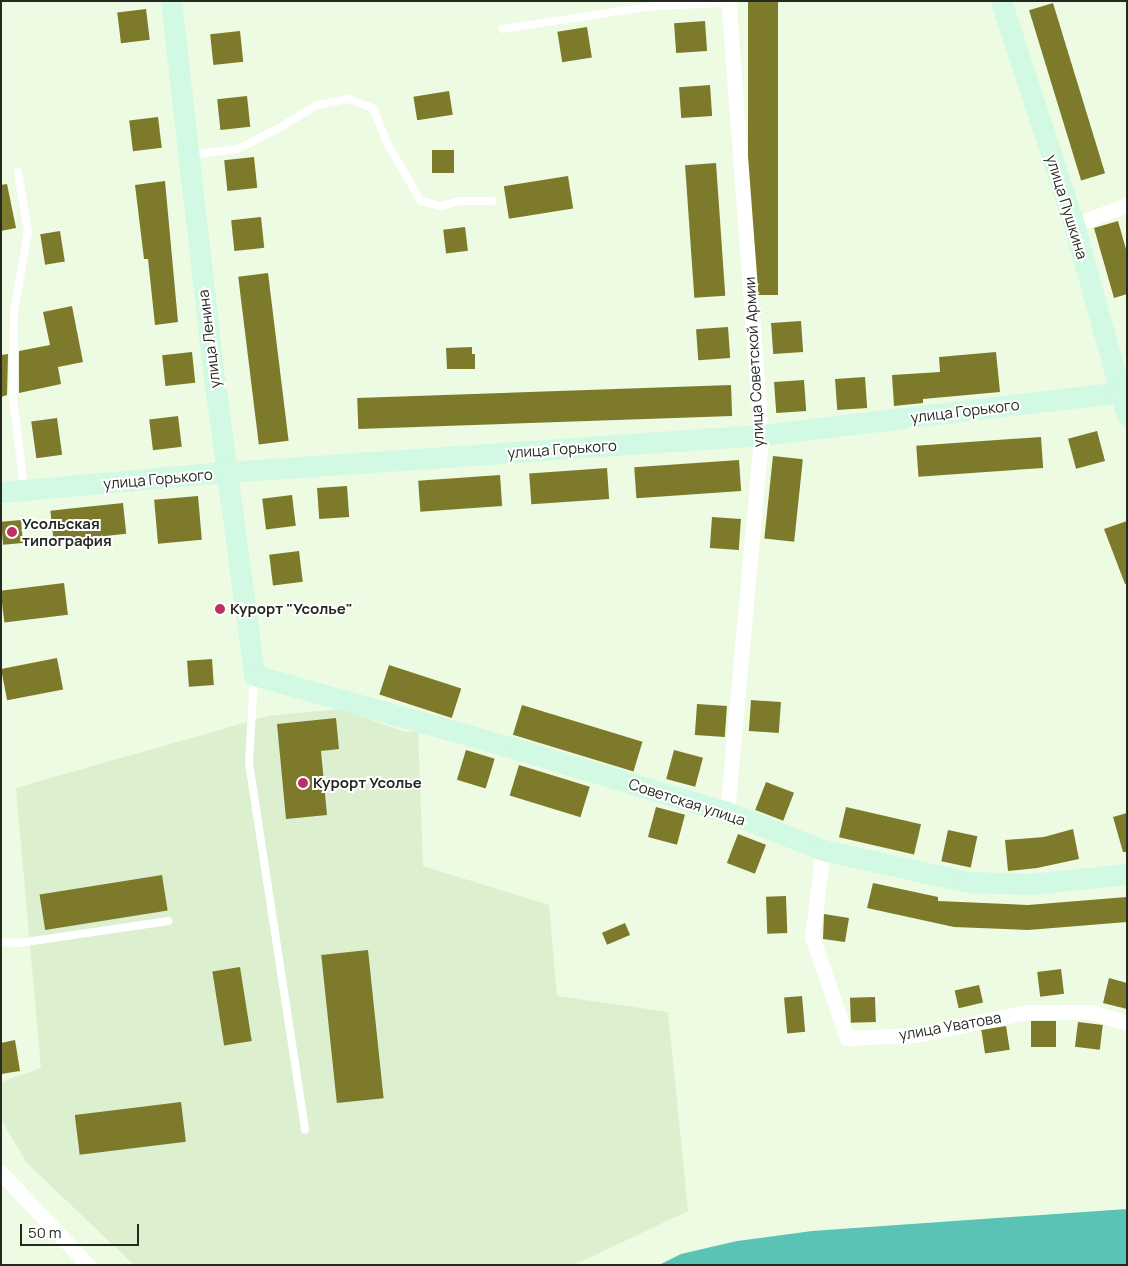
<!DOCTYPE html>
<html>
<head>
<meta charset="utf-8">
<style>
  body { margin:0 }
  #map { position:relative; width:1128px; height:1266px; overflow:hidden; background:#ecfbe1; font-family:Manrope,sans-serif }
  div>[style] { position:absolute }
  .built>* { inset:0; background:#dcefcf }
  .water>* { inset:0; background:#5bc3b5 }
  .building>* { inset:0; background:#7e7a2c; transform-origin:0 0 }
  .lane>* { height:8px; margin:-4px; padding:0 4px; transform-origin:4px; border-radius:4px; background:#fff }
  .street>* { height:15px; margin:-7.5px; padding:0 7.5px; transform-origin:7.5px; border-radius:7.5px; background:#fff }
  .secondary>* { height:21px; margin:-10.5px; padding:0 10.5px; transform-origin:10.5px; border-radius:10.5px; background:#d1f9e4 }
  .dots>* { width:14px; height:14px; translate:-50% -50%; box-sizing:border-box; border:2px solid #fff; border-radius:50% }
  span { translate:-50% -50%; white-space:nowrap; text-align:center; line-height:1.15; -webkit-text-stroke:4px #fff; paint-order:stroke }
  .street-label { font-size:15px; color:#252a21 }
  .poi-label { font-size:15px; color:#252a21; font-weight:700 }
  .left { translate:0 -50%; text-align:left }
  .frame { position:absolute; inset:0; border:2px solid #252a21; pointer-events:none }
  .scale { position:absolute; left:20px; top:1224px; width:119px; height:22px; box-sizing:border-box; border:2px solid #252a21; border-top:0; padding-left:6px; font-size:15px; line-height:18px; white-space:nowrap; color:#252a21; -webkit-text-stroke:4px #fff; paint-order:stroke }
</style>
</head>
<body>
<div id="map">
  <div class="built">
    <i style="clip-path:polygon(340px 709px,405px 732px,418px 731px,423px 866px,549px 905px,557px 996px,668px 1012px,688px 1211px,574px 1265px,134px 1265px,26px 1162px,1px 1119px,1px 1082px,41px 1068px,16px 788px,268px 716px)"></i>
  </div>
  <div class="water">
    <i style="clip-path:polygon(1127px 1209px,1127px 1265px,659px 1265px,681px 1254px,737px 1241px,812px 1231px)"></i>
  </div>
  <div class="building">
    <i style="left:748px;top:1px;width:30px;height:294px"></i>
    <i style="left:1053px;top:3px;width:178px;height:25px;rotate:73deg"></i>
    <i style="left:146px;top:9px;width:31px;height:29px;rotate:83deg"></i>
    <i style="left:705px;top:21px;width:30px;height:31px;rotate:86deg"></i>
    <i style="left:587px;top:27px;width:31px;height:30px;rotate:81deg"></i>
    <i style="left:240px;top:31px;width:31px;height:30px;rotate:84deg"></i>
    <i style="left:710px;top:85px;width:31px;height:31px;rotate:86deg"></i>
    <i style="left:449px;top:91px;width:24px;height:36px;rotate:81deg"></i>
    <i style="left:247px;top:96px;width:31px;height:30px;rotate:84deg"></i>
    <i style="left:158px;top:117px;width:31px;height:29px;rotate:83deg"></i>
    <i style="left:432px;top:150px;width:22px;height:23px"></i>
    <i style="left:254px;top:157px;width:31px;height:30px;rotate:84deg"></i>
    <i style="left:716px;top:163px;width:133px;height:31px;rotate:86deg"></i>
    <i style="left:568px;top:176px;width:33px;height:65px;rotate:81deg"></i>
    <i style="clip-path:polygon(165px 181px,178px 322px,155px 325px,148px 259px,144px 259px,135px 185px)"></i>
    <i style="clip-path:polygon(7px 184px,16px 228px,1px 231px,1px 185px)"></i>
    <i style="left:261px;top:217px;width:31px;height:30px;rotate:84deg"></i>
    <i style="clip-path:polygon(1118px 221px,1127px 253px,1127px 294px,1114px 298px,1094px 228px)"></i>
    <i style="left:465px;top:227px;width:24px;height:22px;rotate:83deg"></i>
    <i style="left:60px;top:231px;width:31px;height:20px;rotate:81deg"></i>
    <i style="left:268px;top:273px;width:169px;height:30px;rotate:83deg"></i>
    <i style="clip-path:polygon(72px 306px,83px 362px,58px 367px,61px 384px,19px 393px,19px 351px,50px 345px,43px 312px)"></i>
    <i style="left:801px;top:321px;width:31px;height:30px;rotate:86deg"></i>
    <i style="left:728px;top:327px;width:31px;height:32px;rotate:86deg"></i>
    <i style="clip-path:polygon(472px 347px,472px 354px,475px 354px,475px 369px,447px 369px,446px 348px)"></i>
    <i style="left:192px;top:352px;width:31px;height:30px;rotate:84deg"></i>
    <i style="clip-path:polygon(996px 352px,1000px 392px,923px 399px,923px 403px,894px 406px,892px 375px,940px 372px,939px 357px)"></i>
    <i style="clip-path:polygon(8px 354px,7px 395px,1px 397px,1px 355px)"></i>
    <i style="left:865px;top:377px;width:31px;height:30px;rotate:86deg"></i>
    <i style="left:804px;top:380px;width:31px;height:30px;rotate:86deg"></i>
    <i style="left:731px;top:385px;width:31px;height:374px;rotate:88deg"></i>
    <i style="left:178px;top:416px;width:31px;height:29px;rotate:83deg"></i>
    <i style="left:57px;top:418px;width:37px;height:26px;rotate:82deg"></i>
    <i style="left:1097px;top:431px;width:31px;height:30px;rotate:75deg"></i>
    <i style="left:1041px;top:437px;width:31px;height:125px;rotate:86deg"></i>
    <i style="left:773px;top:456px;width:30px;height:83px;rotate:6deg"></i>
    <i style="left:739px;top:460px;width:31px;height:105px;rotate:86deg"></i>
    <i style="left:607px;top:468px;width:31px;height:78px;rotate:86deg"></i>
    <i style="left:500px;top:475px;width:31px;height:82px;rotate:86deg"></i>
    <i style="left:347px;top:486px;width:31px;height:30px;rotate:86deg"></i>
    <i style="left:292px;top:495px;width:31px;height:30px;rotate:83deg"></i>
    <i style="left:198px;top:496px;width:44px;height:44px;rotate:85deg"></i>
    <i style="left:123px;top:503px;width:31px;height:73px;rotate:84deg"></i>
    <i style="left:712px;top:517px;width:29px;height:31px;rotate:4deg"></i>
    <i style="left:21px;top:520px;width:23px;height:20px;rotate:85deg"></i>
    <i style="clip-path:polygon(1127px 521px,1127px 584px,1125px 584px,1104px 529px)"></i>
    <i style="left:299px;top:551px;width:31px;height:30px;rotate:83deg"></i>
    <i style="left:64px;top:583px;width:32px;height:64px;rotate:83deg"></i>
    <i style="left:57px;top:658px;width:32px;height:57px;rotate:79deg"></i>
    <i style="left:212px;top:659px;width:26px;height:25px;rotate:86deg"></i>
    <i style="left:389px;top:665px;width:76px;height:31px;rotate:18deg"></i>
    <i style="left:751px;top:700px;width:30px;height:31px;rotate:4deg"></i>
    <i style="left:697px;top:704px;width:30px;height:31px;rotate:4deg"></i>
    <i style="left:522px;top:705px;width:126px;height:31px;rotate:17deg"></i>
    <i style="clip-path:polygon(336px 718px,339px 749px,321px 751px,327px 815px,286px 819px,277px 724px)"></i>
    <i style="left:466px;top:750px;width:30px;height:31px;rotate:17deg"></i>
    <i style="left:674px;top:750px;width:30px;height:30px;rotate:15deg"></i>
    <i style="left:519px;top:765px;width:74px;height:32px;rotate:17deg"></i>
    <i style="left:766px;top:782px;width:30px;height:30px;rotate:21deg"></i>
    <i style="left:656px;top:807px;width:30px;height:31px;rotate:15deg"></i>
    <i style="left:846px;top:807px;width:77px;height:31px;rotate:13deg"></i>
    <i style="clip-path:polygon(1127px 813px,1127px 852px,1123px 852px,1113px 817px)"></i>
    <i style="clip-path:polygon(1073px 829px,1079px 859px,1037px 868px,1008px 871px,1005px 840px,1044px 837px)"></i>
    <i style="left:948px;top:830px;width:30px;height:32px;rotate:12deg"></i>
    <i style="left:738px;top:834px;width:30px;height:31px;rotate:21deg"></i>
    <i style="left:162px;top:875px;width:36px;height:124px;rotate:81deg"></i>
    <i style="clip-path:polygon(873px 883px,938px 897px,938px 901px,1028px 905px,1127px 897px,1127px 922px,1028px 930px,954px 927px,867px 908px)"></i>
    <i style="left:786px;top:896px;width:37px;height:20px;rotate:88deg"></i>
    <i style="clip-path:polygon(824px 914px,849px 918px,845px 942px,823px 939px)"></i>
    <i style="left:625px;top:923px;width:13px;height:25px;rotate:67deg"></i>
    <i style="left:368px;top:950px;width:149px;height:47px;rotate:84deg"></i>
    <i style="left:240px;top:967px;width:75px;height:28px;rotate:81deg"></i>
    <i style="left:1061px;top:969px;width:25px;height:24px;rotate:83deg"></i>
    <i style="clip-path:polygon(1109px 978px,1127px 983px,1127px 1009px,1103px 1003px)"></i>
    <i style="left:979px;top:985px;width:18px;height:25px;rotate:77deg"></i>
    <i style="left:802px;top:996px;width:36px;height:18px;rotate:85deg"></i>
    <i style="left:875px;top:997px;width:25px;height:25px;rotate:88deg"></i>
    <i style="left:1031px;top:1021px;width:25px;height:26px"></i>
    <i style="left:1078px;top:1022px;width:25px;height:25px;rotate:7deg"></i>
    <i style="left:1006px;top:1026px;width:24px;height:25px;rotate:81deg"></i>
    <i style="clip-path:polygon(15px 1040px,20px 1071px,1px 1074px,1px 1043px)"></i>
    <i style="left:181px;top:1102px;width:40px;height:107px;rotate:83deg"></i>
  </div>
  <div class="lane">
    <i style="left:503px;top:29px;width:153px;rotate:-8.7deg"></i>
    <i style="left:654px;top:6px;width:74px;rotate:-2.3deg"></i>
    <i style="left:191px;top:155px;width:47px;rotate:-7.3deg"></i>
    <i style="left:238px;top:149px;width:46px;rotate:-27.1deg"></i>
    <i style="left:279px;top:128px;width:44px;rotate:-31.2deg"></i>
    <i style="left:317px;top:105px;width:32px;rotate:-11deg"></i>
    <i style="left:348px;top:99px;width:27px;rotate:20deg"></i>
    <i style="left:373px;top:108px;width:40px;rotate:68deg"></i>
    <i style="left:388px;top:145px;width:65px;rotate:59.5deg"></i>
    <i style="left:421px;top:201px;width:21px;rotate:14deg"></i>
    <i style="left:441px;top:206px;width:20px;rotate:-15deg"></i>
    <i style="left:460px;top:201px;width:32px"></i>
    <i style="left:18px;top:172px;width:61px;rotate:80.5deg"></i>
    <i style="left:28px;top:232px;width:81px;rotate:99.9deg"></i>
    <i style="left:14px;top:312px;width:85px;rotate:90.7deg"></i>
    <i style="left:13px;top:397px;width:92px;rotate:83.1deg"></i>
    <i style="left:254px;top:676px;width:87px;rotate:93.3deg"></i>
    <i style="left:249px;top:763px;width:371px;rotate:81.3deg"></i>
    <i style="left:1px;top:942px;width:18px;rotate:3deg"></i>
    <i style="left:19px;top:943px;width:151px;rotate:-8.4deg"></i>
  </div>
  <div class="street">
    <i style="left:1074px;top:225px;width:57px;rotate:-20.7deg"></i>
    <i style="left:727px;top:812px;width:379px;rotate:-84.8deg"></i>
    <i style="left:761px;top:435px;width:435px;rotate:-94.3deg"></i>
    <i style="left:823px;top:850px;width:88px;rotate:97.2deg"></i>
    <i style="left:812px;top:937px;width:107px;rotate:70.9deg"></i>
    <i style="left:847px;top:1038px;width:69px;rotate:-2.5deg"></i>
    <i style="left:916px;top:1035px;width:113px;rotate:-11.7deg"></i>
    <i style="left:1027px;top:1012px;width:64px"></i>
    <i style="left:1091px;top:1012px;width:38px;rotate:17deg"></i>
    <i style="left:1px;top:1173px;width:127px;rotate:46.6deg"></i>
  </div>
  <div class="secondary">
    <i style="left:171px;top:1px;width:371px;rotate:83.5deg"></i>
    <i style="left:213px;top:370px;width:308px;rotate:82.3deg"></i>
    <i style="left:254px;top:675px;width:276px;rotate:15.7deg"></i>
    <i style="left:520px;top:750px;width:216px;rotate:16.7deg"></i>
    <i style="left:727px;top:812px;width:103px;rotate:21.6deg"></i>
    <i style="left:823px;top:850px;width:148px;rotate:12.5deg"></i>
    <i style="left:967px;top:882px;width:64px;rotate:1.8deg"></i>
    <i style="left:1031px;top:884px;width:97px;rotate:-5.9deg"></i>
    <i style="left:1001px;top:1px;width:236px;rotate:71.9deg"></i>
    <i style="left:1074px;top:225px;width:187px;rotate:74.5deg"></i>
    <i style="left:1px;top:492px;width:227px;rotate:-5.1deg"></i>
    <i style="left:227px;top:472px;width:535px;rotate:-3.96deg"></i>
    <i style="left:761px;top:435px;width:362px;rotate:-6.8deg"></i>
    <i style="left:1120px;top:392px;width:24px;rotate:73deg"></i>
  </div>
  <div class="dots">
    <i style="left:12px;top:532px;background:#bd3064"></i>
    <i style="left:220px;top:609px;background:#bd3064"></i>
    <i style="left:303px;top:783px;background:#bd3064"></i>
  </div>
  <div class="street-label">
    <span style="left:1067px;top:207px;rotate:73deg">улица Пушкина</span>
    <span style="left:209px;top:339px;rotate:-97deg">улица Ленина</span>
    <span style="left:754px;top:362px;rotate:-93deg">улица Советской Армии</span>
    <span style="left:965px;top:411px;rotate:-7deg">улица Горького</span>
    <span style="left:562px;top:449px;rotate:-4deg">улица Горького</span>
    <span style="left:158px;top:479px;rotate:-5deg">улица Горького</span>
    <span style="left:687px;top:802px;rotate:18deg">Советская улица</span>
    <span style="left:950px;top:1026px;rotate:-10deg">улица Уватова</span>
  </div>
  <div class="poi-label">
    <span class="left" style="left:22px;top:532px">Усольская<br>типография</span>
    <span class="left" style="left:230px;top:609px">Курорт "Усолье"</span>
    <span class="left" style="left:313px;top:783px">Курорт Усолье</span>
  </div>
  <div class="frame"></div>
  <div class="scale">50 m</div>
</div>
</body>
</html>
